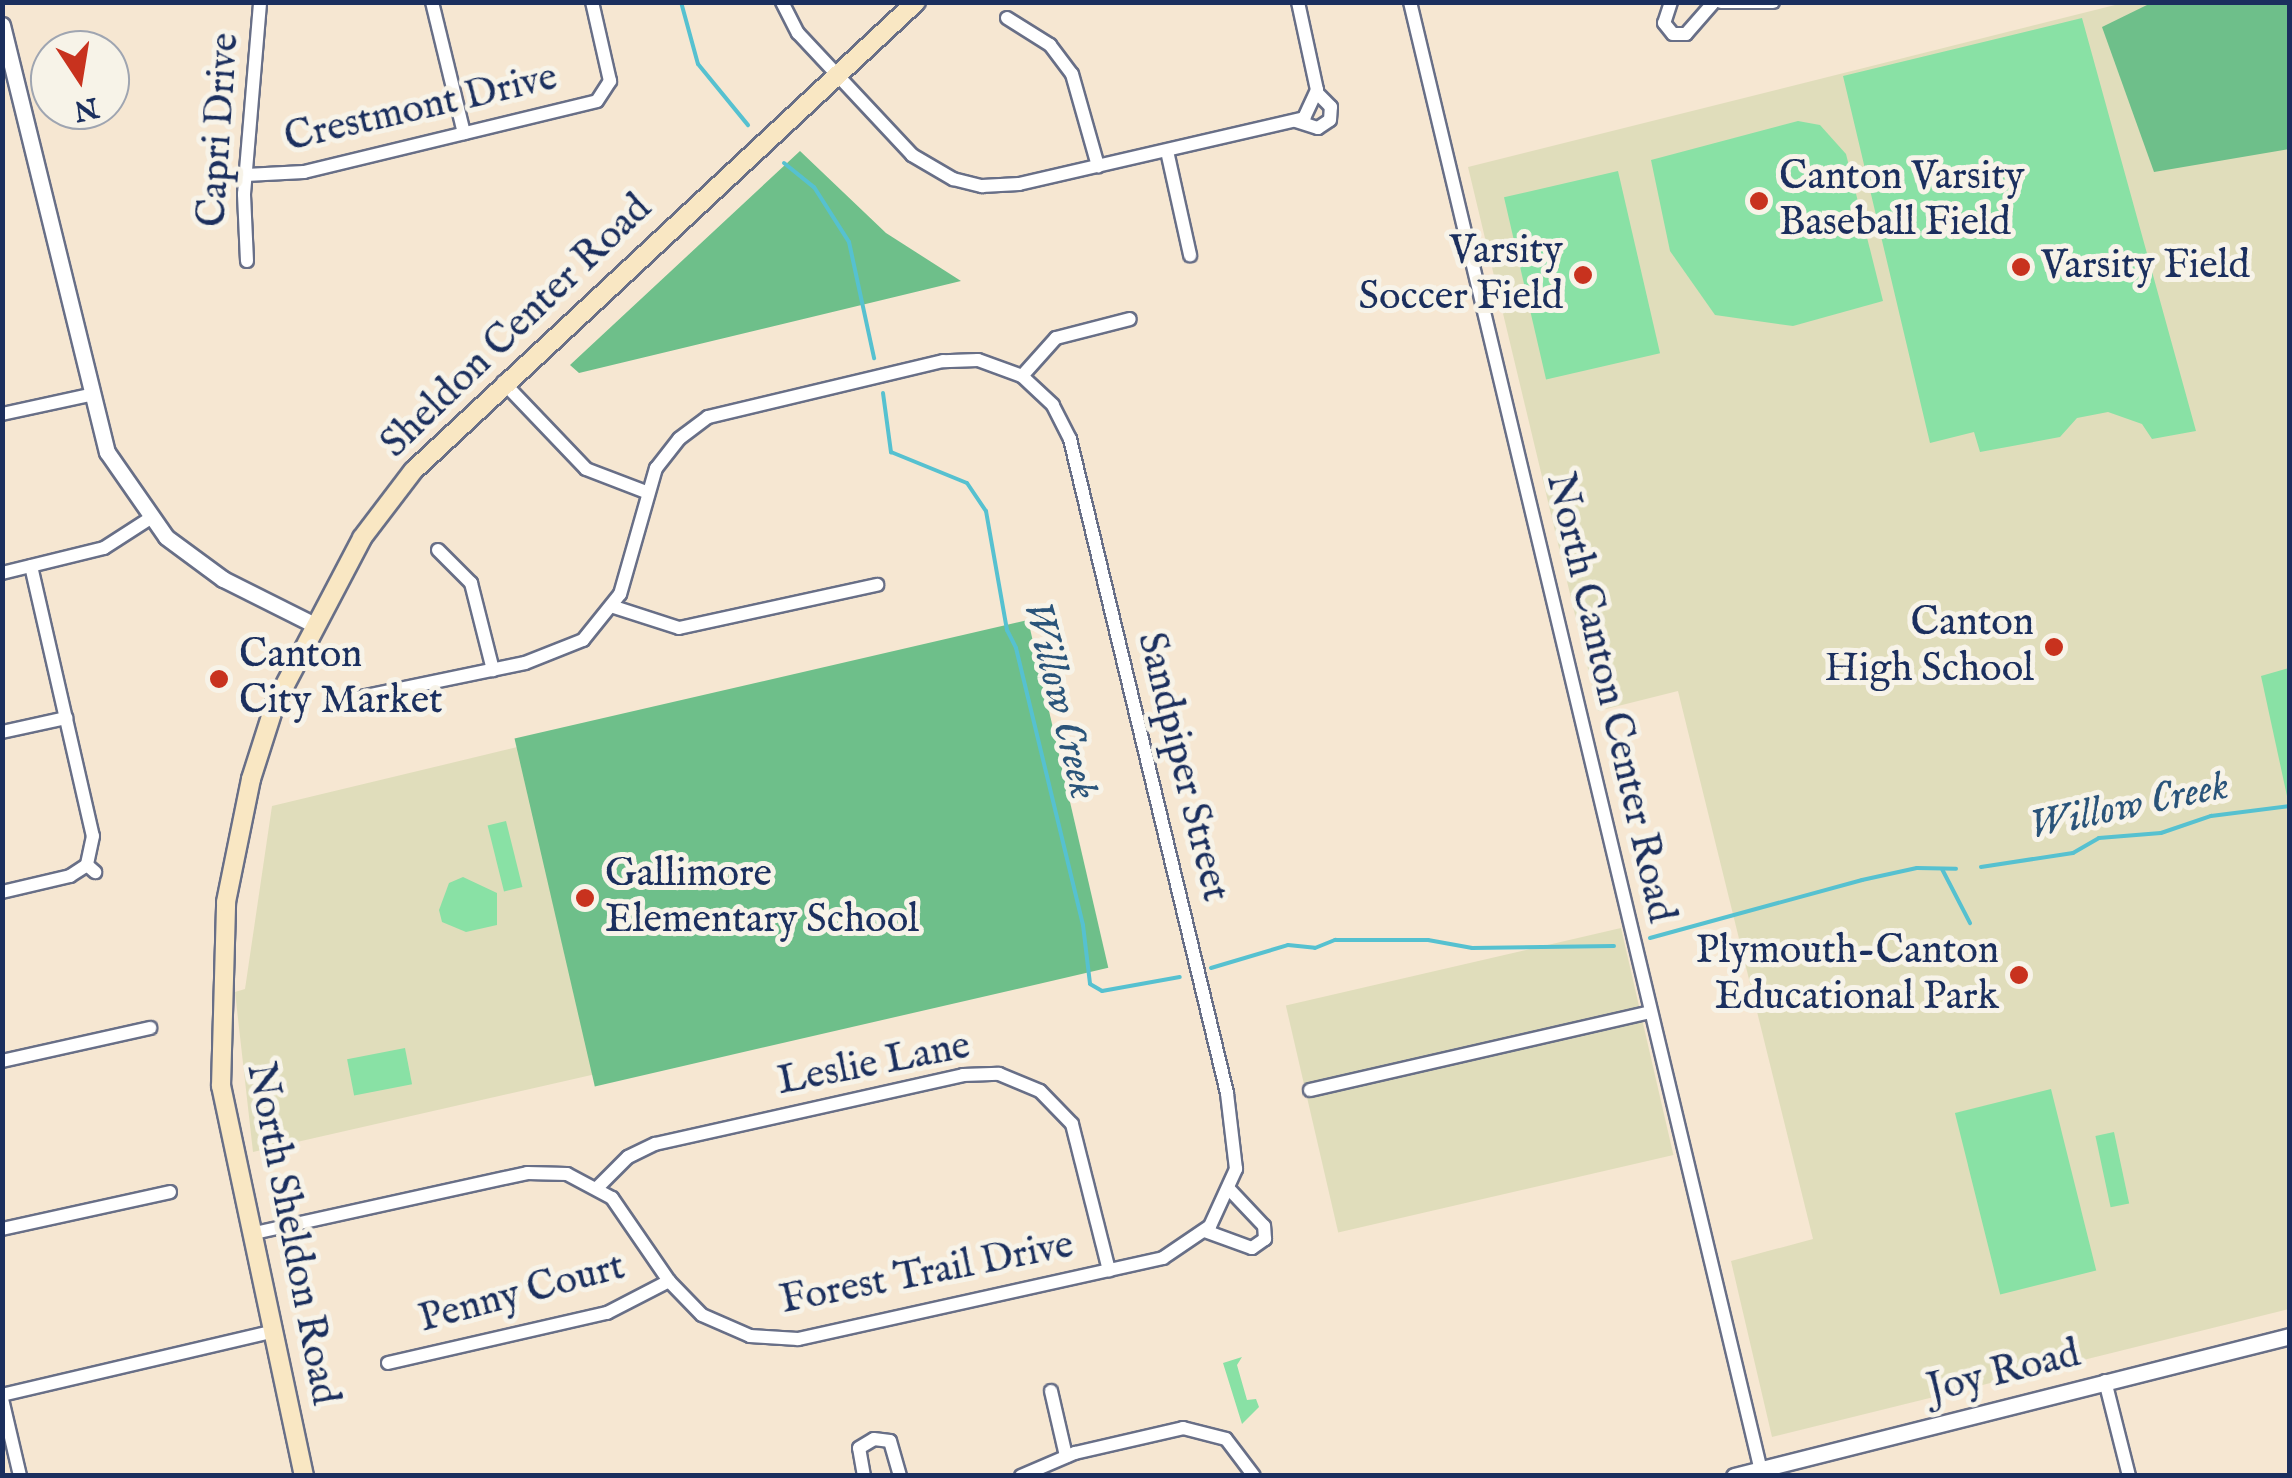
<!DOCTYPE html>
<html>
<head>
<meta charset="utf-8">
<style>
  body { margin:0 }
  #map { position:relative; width:2292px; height:1478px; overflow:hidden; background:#f6e7d2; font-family:"IM FELL English",serif }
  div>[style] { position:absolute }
  .built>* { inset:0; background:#e0ddbb; transform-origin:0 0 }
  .green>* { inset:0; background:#89e1a5; transform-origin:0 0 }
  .forest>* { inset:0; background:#6ebf8a; transform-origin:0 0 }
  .stream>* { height:4px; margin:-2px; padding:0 2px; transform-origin:2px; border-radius:2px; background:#56c1d0 }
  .roads { filter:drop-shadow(2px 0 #686f87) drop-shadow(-2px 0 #686f87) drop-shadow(0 2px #686f87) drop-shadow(0 -2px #686f87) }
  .minor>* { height:12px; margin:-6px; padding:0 6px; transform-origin:6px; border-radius:6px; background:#fff }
  .tertiary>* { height:15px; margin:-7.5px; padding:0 7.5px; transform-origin:7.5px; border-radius:7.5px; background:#fff }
  .secondary>* { height:18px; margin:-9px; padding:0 9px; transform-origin:9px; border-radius:9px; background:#f9e7c3 }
  .dots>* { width:28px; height:28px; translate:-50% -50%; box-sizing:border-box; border:5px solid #f7f3e8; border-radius:50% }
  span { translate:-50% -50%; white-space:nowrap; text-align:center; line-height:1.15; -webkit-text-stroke:10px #f7f3e8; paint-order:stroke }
  .street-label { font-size:40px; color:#1b2f5e }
  .poi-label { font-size:40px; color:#1b2f5e }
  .left { translate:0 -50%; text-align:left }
  .right { translate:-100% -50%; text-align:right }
  .water-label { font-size:42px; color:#2a547a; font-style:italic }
  .frame { position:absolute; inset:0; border:5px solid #1b2f5e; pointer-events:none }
  .north { position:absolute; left:30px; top:30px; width:100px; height:100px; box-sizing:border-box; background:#f7f3e8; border:2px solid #9fa5b1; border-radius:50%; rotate:168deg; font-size:28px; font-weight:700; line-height:40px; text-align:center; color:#1b2f5e }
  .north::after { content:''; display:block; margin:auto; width:35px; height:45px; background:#c8321e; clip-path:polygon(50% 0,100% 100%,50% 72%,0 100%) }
</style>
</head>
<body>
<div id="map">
  <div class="built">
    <i style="clip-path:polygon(2123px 3px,2289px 3px,2289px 1309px,1772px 1437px,1731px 1261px,1813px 1239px,1678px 691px,1598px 711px,1468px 167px)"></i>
    <i style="clip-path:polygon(855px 666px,935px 997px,253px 1152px,235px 992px,245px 989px,272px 806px)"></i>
    <i style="left:1621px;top:928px;width:233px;height:344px;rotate:77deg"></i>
  </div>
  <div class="green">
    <i style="clip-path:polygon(2082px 18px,2196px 431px,2152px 439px,2142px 424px,2108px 412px,2077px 418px,2060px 437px,1980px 452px,1974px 432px,1930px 443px,1843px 76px)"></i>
    <i style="clip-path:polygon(1798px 121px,1820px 125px,1846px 154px,1883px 301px,1793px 326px,1715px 315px,1670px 251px,1651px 160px)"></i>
    <i style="left:1618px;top:171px;width:187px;height:117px;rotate:77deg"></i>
    <i style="clip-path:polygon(2289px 668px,2290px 795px,2287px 796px,2261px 676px)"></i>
    <i style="left:506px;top:821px;width:68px;height:19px;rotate:76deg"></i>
    <i style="clip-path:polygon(463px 877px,497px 893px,497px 925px,466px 932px,442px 922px,439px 910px,449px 883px)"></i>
    <i style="left:405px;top:1048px;width:37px;height:59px;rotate:79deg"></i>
    <i style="left:2051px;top:1089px;width:187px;height:99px;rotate:76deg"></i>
    <i style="left:2114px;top:1132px;width:73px;height:19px;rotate:78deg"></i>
    <i style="clip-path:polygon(1242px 1357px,1237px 1365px,1247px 1400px,1256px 1399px,1259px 1407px,1242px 1424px,1223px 1363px)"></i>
  </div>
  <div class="forest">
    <i style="clip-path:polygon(2151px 3px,2289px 3px,2289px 149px,2154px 172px,2102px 27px)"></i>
    <i style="clip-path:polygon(800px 151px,886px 233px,961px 281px,579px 373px,570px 365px)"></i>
    <i style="left:1028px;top:620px;width:357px;height:527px;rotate:77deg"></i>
  </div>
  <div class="stream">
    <i style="left:681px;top:2px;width:64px;rotate:74.7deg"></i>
    <i style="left:698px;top:64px;width:79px;rotate:50.7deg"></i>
    <i style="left:784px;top:163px;width:38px;rotate:39deg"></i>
    <i style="left:814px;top:187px;width:65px;rotate:57.5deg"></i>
    <i style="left:849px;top:242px;width:119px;rotate:77.8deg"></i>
    <i style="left:883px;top:393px;width:60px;rotate:82.3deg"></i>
    <i style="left:891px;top:452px;width:82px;rotate:22.2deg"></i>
    <i style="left:967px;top:483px;width:34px;rotate:56deg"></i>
    <i style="left:986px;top:511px;width:121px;rotate:80deg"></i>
    <i style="left:1007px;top:630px;width:20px;rotate:63deg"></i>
    <i style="left:1016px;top:648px;width:285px;rotate:76.4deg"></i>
    <i style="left:1083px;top:925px;width:59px;rotate:83.2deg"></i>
    <i style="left:1090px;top:984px;width:14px;rotate:30deg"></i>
    <i style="left:1102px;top:991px;width:79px;rotate:-10.2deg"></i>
    <i style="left:1981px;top:867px;width:93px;rotate:-8.7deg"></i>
    <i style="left:2073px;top:853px;width:30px;rotate:-30deg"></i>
    <i style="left:2099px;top:838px;width:62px;rotate:-4.6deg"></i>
    <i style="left:2161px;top:833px;width:53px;rotate:-18.8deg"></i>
    <i style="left:2211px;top:816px;width:80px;rotate:-7.2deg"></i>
    <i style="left:1942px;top:869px;width:61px;rotate:62.6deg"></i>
    <i style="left:1650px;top:938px;width:220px;rotate:-15.3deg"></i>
    <i style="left:1862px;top:880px;width:56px;rotate:-12.3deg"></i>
    <i style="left:1917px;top:868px;width:39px;rotate:1deg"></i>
    <i style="left:1211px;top:968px;width:80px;rotate:-16.6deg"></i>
    <i style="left:1288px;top:945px;width:27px;rotate:6deg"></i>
    <i style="left:1315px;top:948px;width:22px;rotate:-22deg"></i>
    <i style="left:1335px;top:940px;width:93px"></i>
    <i style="left:1428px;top:940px;width:45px;rotate:10.3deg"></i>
    <i style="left:1472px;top:948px;width:142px;rotate:-0.8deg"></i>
  </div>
  <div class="roads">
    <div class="minor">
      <i style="left:432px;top:2px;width:135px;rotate:76.3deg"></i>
      <i style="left:782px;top:2px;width:35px;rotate:63deg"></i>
      <i style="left:798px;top:33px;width:167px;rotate:46.9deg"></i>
      <i style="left:912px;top:155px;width:48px;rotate:30.3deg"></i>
      <i style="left:953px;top:179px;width:30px;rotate:14deg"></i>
      <i style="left:982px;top:186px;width:37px;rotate:-3deg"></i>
      <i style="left:1019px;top:184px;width:293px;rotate:-13deg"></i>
      <i style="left:1304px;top:118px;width:31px;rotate:-65deg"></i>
      <i style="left:1317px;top:90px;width:90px;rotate:-102.2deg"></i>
      <i style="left:1410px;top:2px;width:1506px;rotate:76.56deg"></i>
      <i style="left:1671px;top:2px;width:22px;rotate:108deg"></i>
      <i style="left:1664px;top:23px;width:14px;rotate:51deg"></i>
      <i style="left:1673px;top:34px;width:13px"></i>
      <i style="left:1686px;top:34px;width:43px;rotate:-48.8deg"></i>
      <i style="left:1721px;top:2px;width:52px"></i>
      <i style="left:1007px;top:18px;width:51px;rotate:32.1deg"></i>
      <i style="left:1050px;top:45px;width:36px;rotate:53deg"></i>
      <i style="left:1072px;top:74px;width:96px;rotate:74.2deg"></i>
      <i style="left:1296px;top:121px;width:23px;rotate:18deg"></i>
      <i style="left:1318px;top:128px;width:14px;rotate:-34deg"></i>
      <i style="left:1330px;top:120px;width:13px;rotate:-86deg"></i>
      <i style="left:1331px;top:107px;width:20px;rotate:-135deg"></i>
      <i style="left:1167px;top:151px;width:107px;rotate:77.5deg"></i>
      <i style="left:246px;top:175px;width:58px;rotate:-3deg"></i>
      <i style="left:304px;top:172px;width:301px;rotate:-13.6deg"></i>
      <i style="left:597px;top:101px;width:24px;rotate:-57deg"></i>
      <i style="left:610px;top:81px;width:81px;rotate:-102.8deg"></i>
      <i style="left:247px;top:261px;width:67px;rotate:-92.6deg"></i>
      <i style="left:244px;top:194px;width:193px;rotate:-85.2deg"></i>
      <i style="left:1022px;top:376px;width:51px;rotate:-48.2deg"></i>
      <i style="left:1056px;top:338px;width:76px;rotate:-14.4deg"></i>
      <i style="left:503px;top:382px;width:120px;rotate:46.3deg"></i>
      <i style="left:586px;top:469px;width:64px;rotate:21deg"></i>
      <i style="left:2px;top:414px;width:89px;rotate:-12.3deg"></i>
      <i style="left:438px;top:550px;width:47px;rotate:45deg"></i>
      <i style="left:471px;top:583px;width:90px;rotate:75.8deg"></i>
      <i style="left:31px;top:566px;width:277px;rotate:77.1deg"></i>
      <i style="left:93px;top:836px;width:30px;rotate:102deg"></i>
      <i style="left:87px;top:865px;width:11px;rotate:41deg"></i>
      <i style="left:2px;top:573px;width:105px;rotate:-13.8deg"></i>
      <i style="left:104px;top:548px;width:54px;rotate:-32.8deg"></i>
      <i style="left:614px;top:607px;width:68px;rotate:17.9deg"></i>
      <i style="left:679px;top:628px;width:203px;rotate:-12.3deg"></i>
      <i style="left:2px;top:732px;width:66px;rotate:-12.3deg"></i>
      <i style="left:2px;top:892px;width:70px;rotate:-13.2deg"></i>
      <i style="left:70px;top:876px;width:20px;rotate:-33deg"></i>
      <i style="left:2px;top:1061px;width:152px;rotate:-12.6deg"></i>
      <i style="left:1310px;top:1090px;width:349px;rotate:-12.9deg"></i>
      <i style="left:598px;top:1187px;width:42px;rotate:-45deg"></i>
      <i style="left:628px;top:1157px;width:30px;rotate:-26deg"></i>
      <i style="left:655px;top:1144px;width:316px;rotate:-12.6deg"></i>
      <i style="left:963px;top:1075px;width:36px;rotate:-2deg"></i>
      <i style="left:999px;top:1074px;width:44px;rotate:22.5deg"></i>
      <i style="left:1040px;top:1091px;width:46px;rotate:45.9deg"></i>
      <i style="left:1072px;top:1124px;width:151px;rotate:75.8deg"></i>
      <i style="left:2px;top:1229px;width:172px;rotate:-12.4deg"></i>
      <i style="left:1205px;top:1231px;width:50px;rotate:19.9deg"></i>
      <i style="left:1252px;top:1248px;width:16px;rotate:-35deg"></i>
      <i style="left:1265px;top:1239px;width:13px;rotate:-94deg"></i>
      <i style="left:1264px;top:1226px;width:50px;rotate:-133.4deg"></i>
      <i style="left:250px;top:1234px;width:284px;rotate:-12.4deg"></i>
      <i style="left:527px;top:1173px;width:40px;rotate:1.4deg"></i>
      <i style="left:567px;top:1174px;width:51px;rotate:28.1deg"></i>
      <i style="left:612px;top:1198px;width:101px;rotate:55.5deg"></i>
      <i style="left:669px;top:1281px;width:47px;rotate:45.9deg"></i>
      <i style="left:702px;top:1315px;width:52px;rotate:23.6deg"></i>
      <i style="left:750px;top:1336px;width:48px;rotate:3.6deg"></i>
      <i style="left:798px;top:1339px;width:374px;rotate:-12.5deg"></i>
      <i style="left:1163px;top:1258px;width:57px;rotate:-34.2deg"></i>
      <i style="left:1210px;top:1226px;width:63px;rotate:-65.5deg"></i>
      <i style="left:1236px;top:1169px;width:77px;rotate:-96.8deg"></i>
      <i style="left:1227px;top:1093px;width:673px;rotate:-103.5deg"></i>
      <i style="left:1070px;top:439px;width:38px;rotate:-117deg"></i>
      <i style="left:1053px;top:405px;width:42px;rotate:-136.9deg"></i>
      <i style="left:1022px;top:376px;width:47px;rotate:-160deg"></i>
      <i style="left:978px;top:360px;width:35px;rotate:178deg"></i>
      <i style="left:943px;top:361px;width:242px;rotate:166.6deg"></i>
      <i style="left:708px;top:417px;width:36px;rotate:143deg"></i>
      <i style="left:679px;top:439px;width:37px;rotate:128deg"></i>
      <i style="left:656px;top:468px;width:131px;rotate:105.9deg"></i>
      <i style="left:620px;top:594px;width:59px;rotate:128.8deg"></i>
      <i style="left:583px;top:640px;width:62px;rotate:158.4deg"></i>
      <i style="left:525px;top:663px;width:178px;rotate:168.3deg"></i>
      <i style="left:388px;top:1363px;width:225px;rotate:-12.9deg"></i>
      <i style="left:607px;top:1313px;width:70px;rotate:-27.3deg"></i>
      <i style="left:2105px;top:1381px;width:98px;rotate:75.8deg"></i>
      <i style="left:1051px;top:1391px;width:67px;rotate:77deg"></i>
      <i style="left:2px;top:1395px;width:276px;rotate:-13.2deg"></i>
      <i style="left:2px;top:1399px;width:79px;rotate:76.8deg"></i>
      <i style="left:864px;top:1476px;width:28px;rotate:-100deg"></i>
      <i style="left:859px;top:1448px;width:17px;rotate:-31deg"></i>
      <i style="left:874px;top:1439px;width:16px;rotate:7deg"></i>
      <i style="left:890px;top:1441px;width:36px;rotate:74deg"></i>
      <i style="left:1021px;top:1476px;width:59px;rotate:-23.1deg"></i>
      <i style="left:1075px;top:1453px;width:111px;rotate:-13deg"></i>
      <i style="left:1183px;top:1428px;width:44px;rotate:14.3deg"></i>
      <i style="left:1226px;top:1439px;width:46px;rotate:52.9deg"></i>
    </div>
    <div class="tertiary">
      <i style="left:2px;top:25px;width:440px;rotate:76.2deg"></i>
      <i style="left:107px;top:452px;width:103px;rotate:55.2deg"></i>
      <i style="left:166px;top:537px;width:71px;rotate:36.4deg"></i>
      <i style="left:223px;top:579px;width:101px;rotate:26.6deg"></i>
      <i style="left:1734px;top:1476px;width:573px;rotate:-14.13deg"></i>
    </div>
    <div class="secondary">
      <i style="left:304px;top:1476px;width:399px;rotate:-102deg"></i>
      <i style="left:221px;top:1086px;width:184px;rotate:-88.4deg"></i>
      <i style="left:226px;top:902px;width:126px;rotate:-78.5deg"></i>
      <i style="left:251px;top:779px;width:79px;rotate:-72.3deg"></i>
      <i style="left:275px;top:704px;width:187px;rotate:-62.3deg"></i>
      <i style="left:362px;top:538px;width:84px;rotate:-52.7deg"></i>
      <i style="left:413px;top:471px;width:688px;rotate:-43deg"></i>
    </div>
  </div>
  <div class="dots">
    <i style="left:1759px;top:201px;background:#c8321e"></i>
    <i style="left:2021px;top:267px;background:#c8321e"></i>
    <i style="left:1583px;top:275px;background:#c8321e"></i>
    <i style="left:2054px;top:647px;background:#c8321e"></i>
    <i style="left:219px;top:679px;background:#c8321e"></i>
    <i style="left:585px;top:898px;background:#c8321e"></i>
    <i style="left:2019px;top:975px;background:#c8321e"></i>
  </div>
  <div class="street-label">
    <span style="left:421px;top:109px;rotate:-13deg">Crestmont Drive</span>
    <span style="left:220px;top:130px;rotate:-86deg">Capri Drive</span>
    <span style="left:517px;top:327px;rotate:-44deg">Sheldon Center Road</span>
    <span style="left:1609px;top:698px;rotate:77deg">North Canton Center Road</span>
    <span style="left:1182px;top:767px;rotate:76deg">Sandpiper Street</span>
    <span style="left:874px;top:1065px;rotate:-11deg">Leslie Lane</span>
    <span style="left:291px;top:1234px;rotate:79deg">North Sheldon Road</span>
    <span style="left:927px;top:1274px;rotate:-11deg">Forest Trail Drive</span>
    <span style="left:522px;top:1294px;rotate:-15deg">Penny Court</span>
    <span style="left:2004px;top:1373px;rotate:-14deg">Joy Road</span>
  </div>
  <div class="poi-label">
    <span class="left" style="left:1779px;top:201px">Canton Varsity<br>Baseball Field</span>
    <span class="right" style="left:1563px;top:275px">Varsity<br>Soccer Field</span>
    <span class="left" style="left:2041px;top:267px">Varsity Field</span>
    <span class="right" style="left:2034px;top:647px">Canton<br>High School</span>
    <span class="left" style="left:239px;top:679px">Canton<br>City Market</span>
    <span class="left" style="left:605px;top:898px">Gallimore<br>Elementary School</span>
    <span class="right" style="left:1999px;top:975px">Plymouth-Canton<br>Educational Park</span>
  </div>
  <div class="water-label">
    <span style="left:1059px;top:700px;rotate:76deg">Willow Creek</span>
    <span style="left:2129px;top:807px;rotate:-12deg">Willow Creek</span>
  </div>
  <div class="frame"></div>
  <div class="north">N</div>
</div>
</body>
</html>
